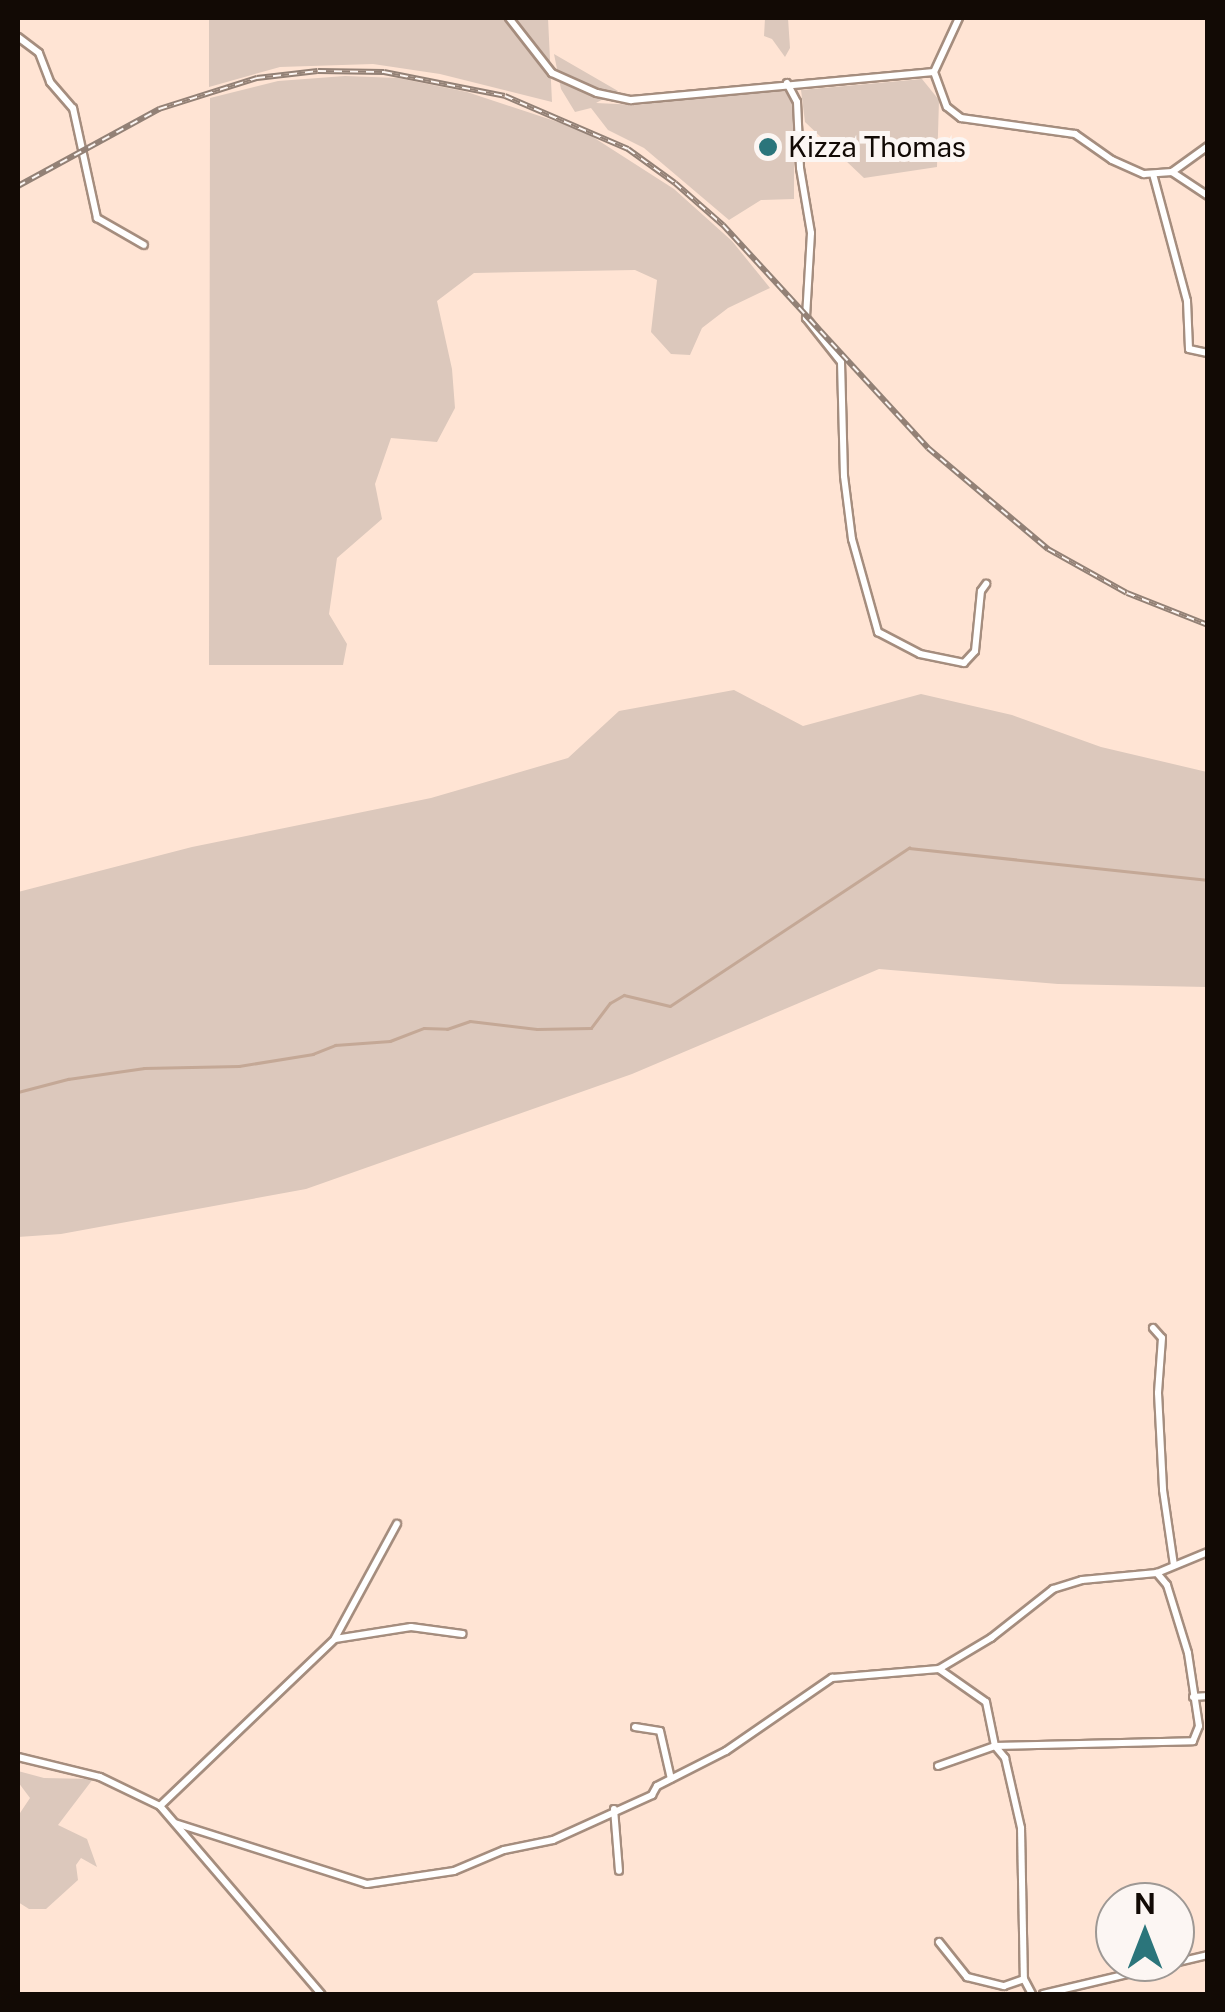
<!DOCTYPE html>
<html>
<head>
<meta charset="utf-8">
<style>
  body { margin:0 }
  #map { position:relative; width:1225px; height:2012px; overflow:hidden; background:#ffe4d4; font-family:"Public Sans",sans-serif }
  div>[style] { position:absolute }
  .green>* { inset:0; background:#dcc8bc }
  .stream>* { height:2.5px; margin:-1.25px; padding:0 1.25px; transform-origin:1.25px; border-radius:1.25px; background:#c4a896 }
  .roads { filter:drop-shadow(2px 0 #a58d7e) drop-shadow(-2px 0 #a58d7e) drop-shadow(0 2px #a58d7e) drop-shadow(0 -2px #a58d7e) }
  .minor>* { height:6px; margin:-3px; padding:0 3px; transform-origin:3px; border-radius:3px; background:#fff }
  .rail>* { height:6px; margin-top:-3px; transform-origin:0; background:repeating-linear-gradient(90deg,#fcf6f3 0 8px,#938176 0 16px); box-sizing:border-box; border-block:2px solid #938176 }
  .dots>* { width:28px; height:28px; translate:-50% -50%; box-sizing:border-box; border:5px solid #fcf6f3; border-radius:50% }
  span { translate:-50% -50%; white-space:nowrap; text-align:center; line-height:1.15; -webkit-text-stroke:10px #fcf6f3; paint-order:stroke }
  .poi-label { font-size:28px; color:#120a05 }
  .left { translate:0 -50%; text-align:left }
  .frame { position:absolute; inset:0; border:20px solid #120a05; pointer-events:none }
  .north { position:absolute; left:1095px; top:1882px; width:100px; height:100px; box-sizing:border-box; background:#fcf6f3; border:2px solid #9e9894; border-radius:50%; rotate:0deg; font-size:28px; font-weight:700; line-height:40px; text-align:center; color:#120a05 }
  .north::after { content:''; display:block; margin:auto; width:35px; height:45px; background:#2b757b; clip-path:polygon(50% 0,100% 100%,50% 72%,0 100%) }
</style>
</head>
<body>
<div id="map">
  <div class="green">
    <i style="clip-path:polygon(209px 18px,548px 18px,552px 102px,440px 74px,373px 64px,280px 67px,209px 87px)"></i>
    <i style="clip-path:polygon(765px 18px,788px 18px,790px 48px,785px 57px,772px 39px,764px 36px)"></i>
    <i style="clip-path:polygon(554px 54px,618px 91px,596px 103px,638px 105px,783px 83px,794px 103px,794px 199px,761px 200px,729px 220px,644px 148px,608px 130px,591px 108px,575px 112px,561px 89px)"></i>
    <i style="clip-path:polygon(345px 76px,398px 78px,467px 92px,582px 130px,674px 189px,732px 241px,770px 288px,728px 308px,702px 328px,690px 355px,671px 354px,651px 332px,657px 280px,635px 270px,474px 273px,437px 301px,452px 369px,455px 408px,437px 442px,391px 438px,375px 484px,382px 519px,337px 558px,329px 614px,347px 644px,343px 665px,209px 665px,210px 98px,278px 81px)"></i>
    <i style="clip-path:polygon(922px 79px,939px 100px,937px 167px,864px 178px,805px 122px,801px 90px)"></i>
    <i style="clip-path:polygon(734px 690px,803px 726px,921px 694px,1012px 715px,1101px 747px,1207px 772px,1207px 987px,1058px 984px,879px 969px,632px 1074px,306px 1189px,61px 1234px,18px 1237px,18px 892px,192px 847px,431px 798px,568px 758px,619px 711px)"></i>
    <i style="clip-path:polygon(18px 1771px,44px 1778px,93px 1779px,58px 1825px,87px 1839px,97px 1867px,81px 1858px,76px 1865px,78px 1880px,46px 1909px,29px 1909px,18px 1902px,18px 1816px,30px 1798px,18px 1782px)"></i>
  </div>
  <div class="stream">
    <i style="left:18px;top:1092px;width:52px;rotate:-14.6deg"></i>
    <i style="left:68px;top:1079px;width:77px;rotate:-8.2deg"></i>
    <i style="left:144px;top:1068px;width:95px;rotate:-1.2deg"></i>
    <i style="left:239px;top:1066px;width:75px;rotate:-9.2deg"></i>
    <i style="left:313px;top:1054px;width:24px;rotate:-22deg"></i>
    <i style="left:335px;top:1045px;width:55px;rotate:-4.2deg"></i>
    <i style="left:390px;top:1041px;width:36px;rotate:-21deg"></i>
    <i style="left:424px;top:1028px;width:23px;rotate:2deg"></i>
    <i style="left:447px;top:1029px;width:24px;rotate:-19deg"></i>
    <i style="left:470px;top:1021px;width:67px;rotate:6.8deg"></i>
    <i style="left:537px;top:1029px;width:54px;rotate:-1.1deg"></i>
    <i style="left:591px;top:1028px;width:31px;rotate:-53deg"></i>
    <i style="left:610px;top:1003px;width:16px;rotate:-30deg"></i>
    <i style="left:624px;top:995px;width:47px;rotate:13.4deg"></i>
    <i style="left:670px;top:1006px;width:287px;rotate:-33.5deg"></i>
    <i style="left:909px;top:848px;width:301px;rotate:6.1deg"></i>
  </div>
  <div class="roads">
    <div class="minor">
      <i style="left:509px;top:18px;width:70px;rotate:52deg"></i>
      <i style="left:552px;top:73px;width:49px;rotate:24deg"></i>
      <i style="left:597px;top:93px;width:35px;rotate:12deg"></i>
      <i style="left:631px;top:100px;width:304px;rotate:-5.3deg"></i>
      <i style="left:934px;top:72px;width:60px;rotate:-65.2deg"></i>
      <i style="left:18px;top:37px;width:26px;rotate:37deg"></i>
      <i style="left:39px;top:53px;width:31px;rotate:69deg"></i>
      <i style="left:50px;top:82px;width:35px;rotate:49deg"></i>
      <i style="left:73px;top:108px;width:113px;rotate:77.7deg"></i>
      <i style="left:97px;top:218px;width:54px;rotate:29.9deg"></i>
      <i style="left:934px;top:72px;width:37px;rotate:70deg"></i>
      <i style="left:947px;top:107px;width:18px;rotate:38deg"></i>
      <i style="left:961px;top:118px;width:115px;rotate:8deg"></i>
      <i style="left:1075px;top:134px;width:45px;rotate:35.1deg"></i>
      <i style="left:1112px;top:160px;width:35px;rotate:24deg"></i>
      <i style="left:1144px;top:174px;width:28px;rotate:-4deg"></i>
      <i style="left:1172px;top:172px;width:44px;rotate:-35.8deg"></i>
      <i style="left:787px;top:83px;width:21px;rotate:62deg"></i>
      <i style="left:797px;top:102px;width:66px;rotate:87.4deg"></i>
      <i style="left:800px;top:168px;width:66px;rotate:80.4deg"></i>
      <i style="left:811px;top:233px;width:85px;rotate:93.4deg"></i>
      <i style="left:806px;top:318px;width:56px;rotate:51.5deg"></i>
      <i style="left:841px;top:362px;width:114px;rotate:88.5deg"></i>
      <i style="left:844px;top:476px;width:64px;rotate:82.8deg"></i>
      <i style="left:852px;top:539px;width:97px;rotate:74.4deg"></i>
      <i style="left:878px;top:632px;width:47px;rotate:27.6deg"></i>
      <i style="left:920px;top:654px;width:45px;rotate:11.6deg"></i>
      <i style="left:964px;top:663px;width:16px;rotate:-47deg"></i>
      <i style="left:975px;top:651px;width:60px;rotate:-84.3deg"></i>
      <i style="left:981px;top:591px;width:9px;rotate:-54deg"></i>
      <i style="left:1172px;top:172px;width:43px;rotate:33.7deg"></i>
      <i style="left:1153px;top:174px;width:131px;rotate:75deg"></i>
      <i style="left:1187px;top:301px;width:48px;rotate:87.6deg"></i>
      <i style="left:1189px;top:349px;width:19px;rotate:12deg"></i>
      <i style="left:1153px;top:1328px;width:13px;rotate:48deg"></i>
      <i style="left:1162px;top:1338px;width:55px;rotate:94.2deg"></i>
      <i style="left:1158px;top:1393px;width:97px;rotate:87deg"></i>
      <i style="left:1163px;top:1490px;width:76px;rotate:81.7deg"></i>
      <i style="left:335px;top:1638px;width:130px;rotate:-61.5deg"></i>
      <i style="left:939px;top:1669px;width:57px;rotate:35.1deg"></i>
      <i style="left:986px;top:1702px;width:45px;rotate:78.4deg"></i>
      <i style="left:995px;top:1746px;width:198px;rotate:-1.4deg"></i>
      <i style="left:1193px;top:1741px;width:16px;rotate:-68deg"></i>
      <i style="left:1199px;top:1726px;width:74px;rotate:-98.6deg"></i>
      <i style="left:1188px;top:1653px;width:71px;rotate:-107.2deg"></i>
      <i style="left:1167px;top:1585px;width:16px;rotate:-130deg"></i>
      <i style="left:1193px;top:1697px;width:15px;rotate:-4deg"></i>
      <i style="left:635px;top:1727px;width:25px;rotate:9deg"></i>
      <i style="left:660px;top:1731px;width:49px;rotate:77.1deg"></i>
      <i style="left:18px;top:1757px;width:84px;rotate:13.7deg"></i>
      <i style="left:100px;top:1777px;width:67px;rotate:25.8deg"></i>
      <i style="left:160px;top:1806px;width:248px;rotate:49.4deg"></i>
      <i style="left:938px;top:1766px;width:60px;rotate:-19.3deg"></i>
      <i style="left:995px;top:1746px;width:16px;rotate:50deg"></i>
      <i style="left:1005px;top:1758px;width:72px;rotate:77.1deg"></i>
      <i style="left:1021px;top:1828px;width:151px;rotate:88.9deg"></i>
      <i style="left:160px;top:1806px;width:242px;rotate:-43.7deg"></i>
      <i style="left:335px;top:1639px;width:77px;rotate:-9deg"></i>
      <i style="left:411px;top:1627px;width:52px;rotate:7.7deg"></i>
      <i style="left:614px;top:1809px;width:62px;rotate:85.4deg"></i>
      <i style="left:175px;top:1823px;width:201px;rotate:17.6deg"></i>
      <i style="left:367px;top:1884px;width:88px;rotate:-8.5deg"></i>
      <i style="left:454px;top:1871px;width:54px;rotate:-22.8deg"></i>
      <i style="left:504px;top:1850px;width:50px;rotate:-11.5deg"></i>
      <i style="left:553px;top:1840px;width:109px;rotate:-24.4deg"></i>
      <i style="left:652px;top:1795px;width:10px;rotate:-61deg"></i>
      <i style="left:657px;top:1786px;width:77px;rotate:-26.9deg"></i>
      <i style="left:726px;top:1751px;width:129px;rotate:-34.6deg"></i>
      <i style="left:832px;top:1678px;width:107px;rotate:-4.8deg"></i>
      <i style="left:939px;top:1669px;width:61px;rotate:-30.8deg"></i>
      <i style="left:991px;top:1638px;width:79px;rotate:-38.3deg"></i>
      <i style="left:1053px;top:1589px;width:30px;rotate:-17deg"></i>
      <i style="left:1082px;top:1580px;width:75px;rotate:-5.3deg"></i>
      <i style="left:1157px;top:1573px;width:55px;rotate:-22.4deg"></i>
      <i style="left:939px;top:1942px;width:45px;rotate:51.3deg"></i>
      <i style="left:967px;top:1977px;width:38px;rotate:14deg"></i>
      <i style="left:1004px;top:1986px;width:21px;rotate:-19deg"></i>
      <i style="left:1024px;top:1979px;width:17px;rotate:62deg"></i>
      <i style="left:1043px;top:1994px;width:170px;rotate:-13.3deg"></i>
    </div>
  </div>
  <div class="rail">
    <i style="left:18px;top:186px;width:161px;rotate:-28.6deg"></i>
    <i style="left:159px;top:109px;width:103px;rotate:-17.6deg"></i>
    <i style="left:257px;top:78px;width:61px;rotate:-6.5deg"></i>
    <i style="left:318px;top:71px;width:66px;rotate:0.9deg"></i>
    <i style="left:384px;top:72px;width:123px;rotate:11.2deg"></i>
    <i style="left:505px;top:96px;width:134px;rotate:23.3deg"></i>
    <i style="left:628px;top:149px;width:58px;rotate:35.9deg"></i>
    <i style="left:675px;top:183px;width:64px;rotate:41.2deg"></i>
    <i style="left:723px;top:225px;width:303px;rotate:47.4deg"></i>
    <i style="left:928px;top:448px;width:157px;rotate:40.1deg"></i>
    <i style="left:1048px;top:549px;width:90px;rotate:29.1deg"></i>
    <i style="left:1127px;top:593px;width:87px;rotate:21.6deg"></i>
  </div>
  <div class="dots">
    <i style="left:768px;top:147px;background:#2b757b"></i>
  </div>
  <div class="poi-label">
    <span class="left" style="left:788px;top:147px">Kizza Thomas</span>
  </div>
  <div class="frame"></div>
  <div class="north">N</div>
</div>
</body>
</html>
